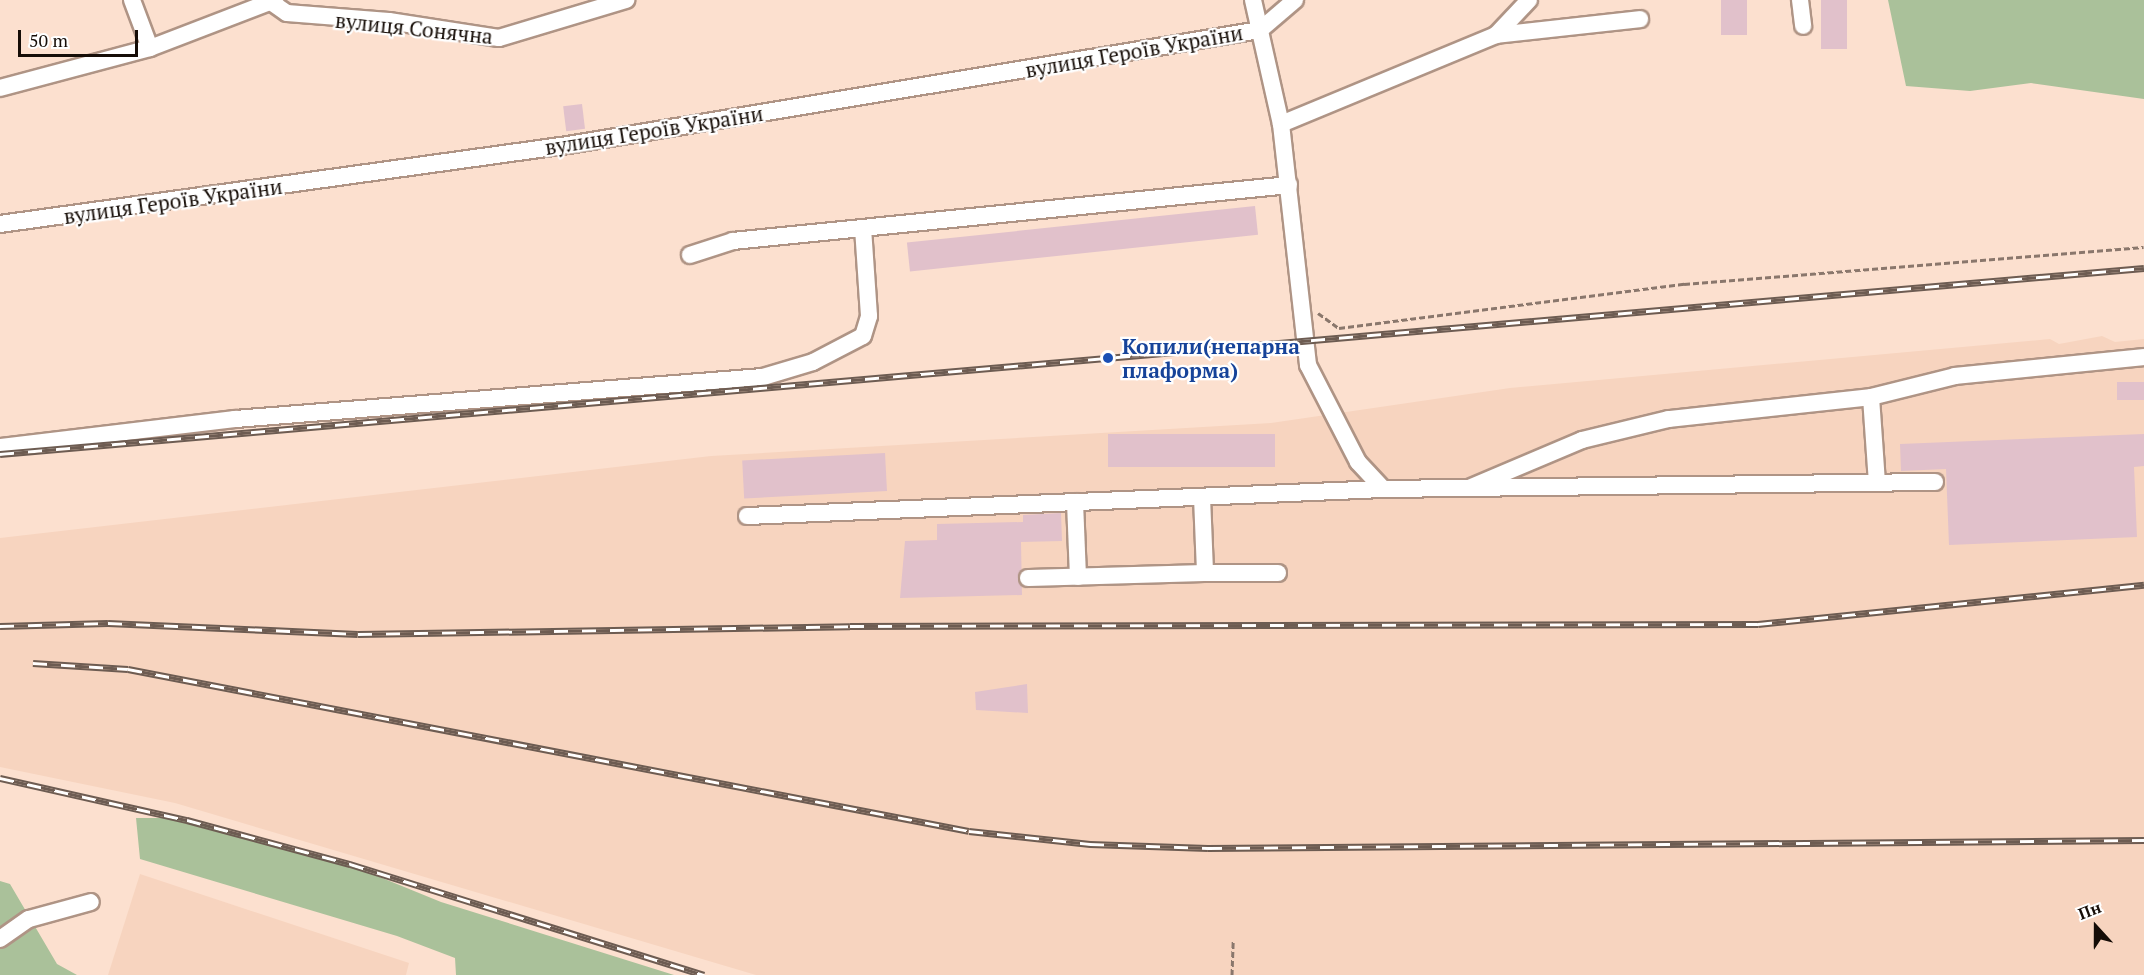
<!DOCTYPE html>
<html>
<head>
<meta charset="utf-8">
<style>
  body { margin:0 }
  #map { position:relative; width:2144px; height:975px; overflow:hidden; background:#fce0cf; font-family:"PT Serif",serif }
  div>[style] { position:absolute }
  .built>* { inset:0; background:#f7d4bf }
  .green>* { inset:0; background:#aac19a }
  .building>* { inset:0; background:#e1c1cb; transform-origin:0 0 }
  .path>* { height:3px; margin-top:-1.5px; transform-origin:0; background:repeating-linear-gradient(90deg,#8a776c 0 6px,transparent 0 9px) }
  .roads { filter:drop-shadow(2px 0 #af9485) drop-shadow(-2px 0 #af9485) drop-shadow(0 2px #af9485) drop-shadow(0 -2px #af9485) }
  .minor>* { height:16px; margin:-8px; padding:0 8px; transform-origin:8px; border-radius:8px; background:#fff }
  .rail>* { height:7px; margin-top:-3.5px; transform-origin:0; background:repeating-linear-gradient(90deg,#fff 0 14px,#6d5c52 0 28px); box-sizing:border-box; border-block:2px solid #6d5c52 }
  .dots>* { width:16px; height:16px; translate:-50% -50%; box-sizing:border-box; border:3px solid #fff; border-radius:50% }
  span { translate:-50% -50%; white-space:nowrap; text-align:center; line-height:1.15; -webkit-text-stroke:4.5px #fff; paint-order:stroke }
  .street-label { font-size:21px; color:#160d07 }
  .transit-label { font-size:21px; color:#164399; font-weight:700 }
  .left { translate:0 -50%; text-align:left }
  .north { position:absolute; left:2066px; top:897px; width:60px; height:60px; -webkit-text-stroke:4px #fff; paint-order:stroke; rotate:339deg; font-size:16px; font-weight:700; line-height:24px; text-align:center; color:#160d07 }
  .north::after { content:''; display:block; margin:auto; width:21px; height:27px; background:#160d07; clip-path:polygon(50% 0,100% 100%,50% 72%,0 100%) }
  .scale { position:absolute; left:18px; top:30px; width:120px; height:27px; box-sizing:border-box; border:3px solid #160d07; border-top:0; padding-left:8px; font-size:18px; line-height:21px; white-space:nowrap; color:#160d07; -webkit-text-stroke:4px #fff; paint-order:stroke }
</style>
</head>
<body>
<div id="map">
  <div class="built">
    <i style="clip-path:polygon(2102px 336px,2115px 342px,2144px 339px,2144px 975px,756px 975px,175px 803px,0 767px,0 538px,711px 456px,1271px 423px,1510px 388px,2050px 339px,2059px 344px)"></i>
    <i style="clip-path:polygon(140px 874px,409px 963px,406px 975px,108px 975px)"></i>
  </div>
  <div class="green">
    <i style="clip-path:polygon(1888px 0,2144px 0,2144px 99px,2031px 83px,1970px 91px,1906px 86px)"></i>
    <i style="clip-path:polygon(136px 818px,180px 818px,343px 862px,441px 902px,674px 975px,456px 975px,455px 958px,397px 936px,140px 859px)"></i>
    <i style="clip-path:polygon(0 881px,10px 884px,57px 964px,77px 975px,0 975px)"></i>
  </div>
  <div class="building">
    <i style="left:1721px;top:0;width:26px;height:35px"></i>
    <i style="left:1821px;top:0;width:26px;height:49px"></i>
    <i style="left:582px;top:104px;width:25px;height:19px;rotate:83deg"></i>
    <i style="left:1255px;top:206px;width:29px;height:350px;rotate:84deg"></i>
    <i style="left:2144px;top:382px;width:18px;height:27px;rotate:90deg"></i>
    <i style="left:1275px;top:434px;width:33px;height:167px;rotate:90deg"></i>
    <i style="clip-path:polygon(2144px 434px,2144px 466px,2134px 467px,2137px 537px,1949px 545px,1946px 469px,1901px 471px,1900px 444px)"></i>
    <i style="left:885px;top:453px;width:38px;height:143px;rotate:87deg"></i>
    <i style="clip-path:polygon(1061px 513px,1062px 541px,1021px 542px,1022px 595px,900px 598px,905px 541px,937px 540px,937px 524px,1023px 522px,1023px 515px)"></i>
    <i style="clip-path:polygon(1027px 684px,1028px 713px,976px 710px,975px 692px)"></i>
  </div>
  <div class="path">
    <i style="left:1318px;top:313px;width:26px;rotate:36deg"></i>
    <i style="left:1339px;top:328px;width:348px;rotate:-7.3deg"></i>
    <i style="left:1684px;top:284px;width:461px;rotate:-4.6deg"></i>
    <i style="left:1232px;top:975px;width:34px;rotate:-88deg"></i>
  </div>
  <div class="roads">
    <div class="minor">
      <i style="left:132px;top:0;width:51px;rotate:69.4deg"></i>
      <i style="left:1253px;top:0;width:127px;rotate:77.3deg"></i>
      <i style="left:1281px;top:124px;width:243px;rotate:83.6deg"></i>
      <i style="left:1308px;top:365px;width:109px;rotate:62.7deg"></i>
      <i style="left:1358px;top:462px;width:37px;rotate:47deg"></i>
      <i style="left:1383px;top:489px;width:552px;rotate:-0.73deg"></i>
      <i style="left:1800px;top:0;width:26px;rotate:83deg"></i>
      <i style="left:271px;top:2px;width:19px;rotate:35deg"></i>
      <i style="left:287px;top:13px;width:102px;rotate:4.5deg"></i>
      <i style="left:389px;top:21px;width:111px;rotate:8.8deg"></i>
      <i style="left:499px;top:38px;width:133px;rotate:-16.7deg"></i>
      <i style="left:1496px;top:35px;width:48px;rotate:-46.7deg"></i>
      <i style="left:0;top:88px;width:155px;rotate:-14.9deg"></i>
      <i style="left:150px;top:48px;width:134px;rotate:-21deg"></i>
      <i style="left:1281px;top:124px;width:233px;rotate:-22.5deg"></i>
      <i style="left:1496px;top:35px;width:145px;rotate:-6.3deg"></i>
      <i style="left:0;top:224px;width:573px;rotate:-7.92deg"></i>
      <i style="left:568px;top:145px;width:701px;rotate:-9.44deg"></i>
      <i style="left:1260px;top:30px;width:46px;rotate:-40.6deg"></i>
      <i style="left:690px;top:255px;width:45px;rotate:-18deg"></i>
      <i style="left:733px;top:241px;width:559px;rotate:-5.75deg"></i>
      <i style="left:0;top:447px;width:237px;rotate:-6.8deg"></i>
      <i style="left:235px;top:419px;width:530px;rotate:-4.55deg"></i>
      <i style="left:763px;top:377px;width:52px;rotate:-16.7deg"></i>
      <i style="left:813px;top:362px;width:56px;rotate:-27.5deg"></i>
      <i style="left:863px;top:336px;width:21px;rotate:-73deg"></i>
      <i style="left:869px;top:316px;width:88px;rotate:-93.9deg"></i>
      <i style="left:1877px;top:483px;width:86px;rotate:-94deg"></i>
      <i style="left:1871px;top:397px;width:87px;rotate:-14deg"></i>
      <i style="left:1955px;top:376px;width:190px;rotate:-5.7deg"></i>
      <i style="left:1471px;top:487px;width:121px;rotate:-22.9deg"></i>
      <i style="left:1582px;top:440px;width:89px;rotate:-13.6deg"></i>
      <i style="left:1669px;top:419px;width:203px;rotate:-6.2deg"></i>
      <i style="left:1202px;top:497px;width:76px;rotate:87.7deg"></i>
      <i style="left:1205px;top:573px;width:73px"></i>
      <i style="left:1075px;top:502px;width:75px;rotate:87.7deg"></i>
      <i style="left:747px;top:516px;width:637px;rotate:-2.43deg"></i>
      <i style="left:1028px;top:578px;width:177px;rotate:-1.6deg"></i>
      <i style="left:0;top:939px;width:35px;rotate:-35deg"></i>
      <i style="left:29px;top:919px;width:64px;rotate:-15.3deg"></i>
    </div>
  </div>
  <div class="rail">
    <i style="left:0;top:454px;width:2152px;rotate:-4.96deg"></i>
    <i style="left:0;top:626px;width:108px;rotate:-1.6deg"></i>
    <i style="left:108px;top:623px;width:250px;rotate:2.5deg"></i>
    <i style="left:358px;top:634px;width:492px;rotate:-0.9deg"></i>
    <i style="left:850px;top:626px;width:908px;rotate:-0.13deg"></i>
    <i style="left:1758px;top:624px;width:388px;rotate:-5.8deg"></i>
    <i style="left:33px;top:663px;width:95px;rotate:3.6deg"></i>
    <i style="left:128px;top:669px;width:856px;rotate:10.9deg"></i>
    <i style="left:969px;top:831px;width:122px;rotate:6.1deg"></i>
    <i style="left:1090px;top:844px;width:118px;rotate:1.9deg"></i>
    <i style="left:1208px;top:848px;width:936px;rotate:-0.49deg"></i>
    <i style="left:0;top:778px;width:192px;rotate:12.7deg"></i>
    <i style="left:187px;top:820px;width:169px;rotate:15.1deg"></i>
    <i style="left:350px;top:864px;width:371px;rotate:17.4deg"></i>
  </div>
  <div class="dots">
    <i style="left:1108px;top:358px;background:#1a4fb4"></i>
  </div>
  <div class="street-label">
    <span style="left:414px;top:28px;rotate:6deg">вулиця Сонячна</span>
    <span style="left:1134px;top:51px;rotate:-10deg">вулиця Героїв України</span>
    <span style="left:654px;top:130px;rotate:-9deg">вулиця Героїв України</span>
    <span style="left:173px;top:201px;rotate:-8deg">вулиця Героїв України</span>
  </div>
  <div class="transit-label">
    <span class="left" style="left:1122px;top:358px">Копили(непарна<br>плаформа)</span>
  </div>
  <div class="north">Пн</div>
  <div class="scale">50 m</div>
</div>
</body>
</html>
